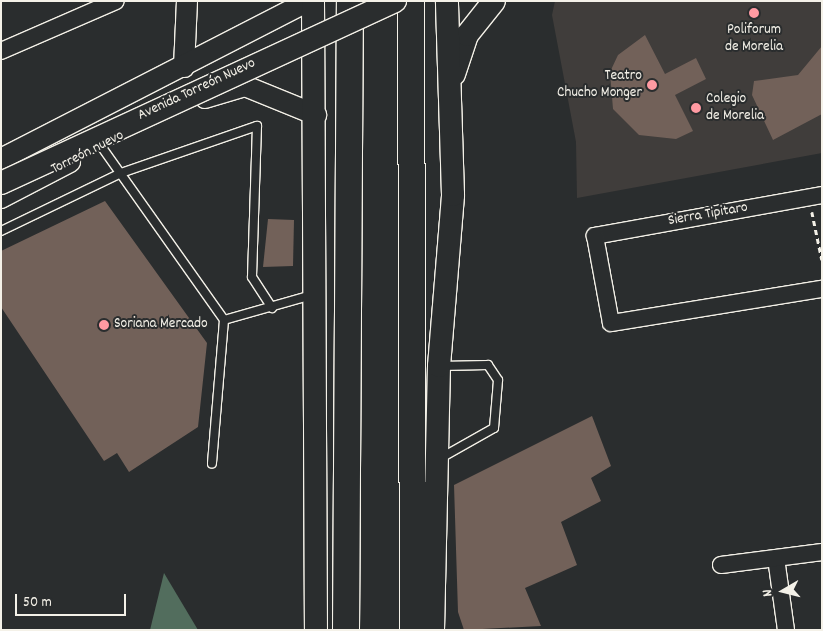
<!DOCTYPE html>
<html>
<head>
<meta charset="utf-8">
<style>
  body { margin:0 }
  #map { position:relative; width:823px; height:631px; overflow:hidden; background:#2a2d2e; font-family:Dekko,sans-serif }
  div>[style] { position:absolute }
  .built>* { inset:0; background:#403d3b }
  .green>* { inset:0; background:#526d5d }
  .building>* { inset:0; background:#726159 }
  .path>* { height:2.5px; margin-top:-1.25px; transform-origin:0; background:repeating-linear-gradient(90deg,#f4f1e8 0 5px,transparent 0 9px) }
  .roads { filter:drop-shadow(1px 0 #f4f1e8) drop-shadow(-1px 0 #f4f1e8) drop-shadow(0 1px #f4f1e8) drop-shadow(0 -1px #f4f1e8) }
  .service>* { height:8px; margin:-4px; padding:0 4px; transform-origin:4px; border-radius:4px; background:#2a2d2e }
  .minor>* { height:16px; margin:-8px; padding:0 8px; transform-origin:8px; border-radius:8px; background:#2a2d2e }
  .tertiary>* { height:20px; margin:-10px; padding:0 10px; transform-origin:10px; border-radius:10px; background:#2a2d2e }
  .secondary>* { height:22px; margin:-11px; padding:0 11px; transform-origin:11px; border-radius:11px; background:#2a2d2e }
  .trunk>* { height:26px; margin:-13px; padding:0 13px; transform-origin:13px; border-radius:13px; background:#2a2d2e }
  .bridges { filter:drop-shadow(1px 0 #f4f1e8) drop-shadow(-1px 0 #f4f1e8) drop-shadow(0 1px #f4f1e8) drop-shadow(0 -1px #f4f1e8) }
  .secondary-bridge>* { height:22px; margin:-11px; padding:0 11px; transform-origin:11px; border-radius:11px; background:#2a2d2e }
  .dots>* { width:14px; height:14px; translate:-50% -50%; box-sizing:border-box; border:2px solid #2a2d2e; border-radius:50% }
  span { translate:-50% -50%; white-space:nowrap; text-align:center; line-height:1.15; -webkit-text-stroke:4px #2a2d2e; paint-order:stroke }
  .poi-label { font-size:15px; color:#f4f1e8 }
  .right { translate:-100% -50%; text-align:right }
  .left { translate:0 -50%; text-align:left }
  .street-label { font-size:15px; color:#f4f1e8 }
  .frame { position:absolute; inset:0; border:2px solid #f4f1e8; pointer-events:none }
  .north { position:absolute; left:758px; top:566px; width:50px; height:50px; -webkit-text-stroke:4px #2a2d2e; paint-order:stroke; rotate:262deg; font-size:14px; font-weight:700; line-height:20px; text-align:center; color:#f4f1e8 }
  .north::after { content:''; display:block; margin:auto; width:18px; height:22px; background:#f4f1e8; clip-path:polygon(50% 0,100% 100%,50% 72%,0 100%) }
  .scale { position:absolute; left:15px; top:594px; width:111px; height:22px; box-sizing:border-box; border:2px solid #f4f1e8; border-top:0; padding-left:6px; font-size:15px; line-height:18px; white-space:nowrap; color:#f4f1e8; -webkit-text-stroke:4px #2a2d2e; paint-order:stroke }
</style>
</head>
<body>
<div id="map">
  <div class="built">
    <i style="clip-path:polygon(555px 1px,822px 1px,822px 153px,577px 198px,576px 142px,552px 15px)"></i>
  </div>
  <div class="green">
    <i style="clip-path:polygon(164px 573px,198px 630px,150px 630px)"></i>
  </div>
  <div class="building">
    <i style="clip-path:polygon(645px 35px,665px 74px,696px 58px,706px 79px,675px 95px,693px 131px,676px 139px,639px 135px,613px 109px,610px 72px,618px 55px)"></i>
    <i style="clip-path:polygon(822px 46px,822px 114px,773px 140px,752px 95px,754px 81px,798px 75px)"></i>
    <i style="clip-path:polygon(105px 201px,207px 343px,198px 427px,129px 472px,117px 453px,104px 461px,1px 307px,1px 251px)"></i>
    <i style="clip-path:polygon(268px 219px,294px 220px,293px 266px,263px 267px)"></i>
    <i style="clip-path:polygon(592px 416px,611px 466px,591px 478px,601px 501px,561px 522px,577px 565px,525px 588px,541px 626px,464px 630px,458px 612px,454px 485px)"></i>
  </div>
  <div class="path">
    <i style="left:812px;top:212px;width:49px;rotate:78.2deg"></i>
  </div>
  <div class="roads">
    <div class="service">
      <i style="left:101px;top:146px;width:213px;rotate:54.7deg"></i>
      <i style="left:224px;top:320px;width:144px;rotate:94.8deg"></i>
      <i style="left:1px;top:231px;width:133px;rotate:-25.8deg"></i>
      <i style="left:121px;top:173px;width:144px;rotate:-19.1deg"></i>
      <i style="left:257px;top:126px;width:151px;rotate:91.9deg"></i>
      <i style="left:252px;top:277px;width:37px;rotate:57deg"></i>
      <i style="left:224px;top:320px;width:91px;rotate:-15.9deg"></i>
      <i style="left:439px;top:459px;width:63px;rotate:-29.4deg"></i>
      <i style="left:494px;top:428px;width:48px;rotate:-85.2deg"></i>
      <i style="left:498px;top:380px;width:18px;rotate:-124deg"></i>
      <i style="left:488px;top:365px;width:48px;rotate:178.8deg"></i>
    </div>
    <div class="minor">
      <i style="left:1px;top:51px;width:125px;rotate:-23.5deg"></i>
      <i style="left:822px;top:195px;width:231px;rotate:169.8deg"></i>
      <i style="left:595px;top:236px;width:88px;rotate:79.6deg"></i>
      <i style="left:611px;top:323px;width:214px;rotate:-9.2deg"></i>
      <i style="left:776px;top:558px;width:73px;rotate:82.1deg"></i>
      <i style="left:721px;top:565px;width:102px;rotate:-7.3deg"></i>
    </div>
    <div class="tertiary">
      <i style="left:184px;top:67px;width:66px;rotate:-87.4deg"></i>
      <i style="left:205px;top:98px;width:42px;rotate:-16.7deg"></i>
      <i style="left:245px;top:86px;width:77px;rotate:22.2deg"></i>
      <i style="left:1px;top:159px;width:345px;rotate:-27.2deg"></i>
      <i style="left:1px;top:198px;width:78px;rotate:-27.6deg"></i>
    </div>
    <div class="secondary">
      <i style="left:313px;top:1px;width:629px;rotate:89.73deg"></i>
      <i style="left:454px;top:74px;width:41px;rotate:-71.6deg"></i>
      <i style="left:467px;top:35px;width:43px;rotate:-51.5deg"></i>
      <i style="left:433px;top:630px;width:264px;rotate:-88.7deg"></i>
      <i style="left:439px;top:366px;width:172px;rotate:-85.3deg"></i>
      <i style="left:453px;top:195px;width:194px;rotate:-91.8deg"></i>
    </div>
    <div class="trunk">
      <i style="left:411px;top:1px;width:629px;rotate:89.82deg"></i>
      <i style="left:346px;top:630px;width:629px;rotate:-89.64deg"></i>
    </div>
  </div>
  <div class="bridges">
    <div class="secondary-bridge">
      <i style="left:1px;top:183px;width:434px;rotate:-24.8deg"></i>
    </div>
  </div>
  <div class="dots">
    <i style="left:754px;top:13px;background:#ff9aa2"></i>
    <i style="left:652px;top:85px;background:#ff9aa2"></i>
    <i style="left:696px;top:108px;background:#ff9aa2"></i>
    <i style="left:104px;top:325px;background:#ff9aa2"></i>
  </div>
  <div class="poi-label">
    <span style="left:754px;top:39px">Poliforum<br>de Morelia</span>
    <span class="right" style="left:642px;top:85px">Teatro<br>Chucho Monger</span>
    <span class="left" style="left:706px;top:108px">Colegio<br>de Morelia</span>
    <span class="left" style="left:114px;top:325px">Soriana Mercado</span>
  </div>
  <div class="street-label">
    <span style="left:197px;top:90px;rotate:-25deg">Avenida Torreón Nuevo</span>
    <span style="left:88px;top:153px;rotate:-27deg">Torreón nuevo</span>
    <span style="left:708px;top:215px;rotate:-10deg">Sierra Tipitaro</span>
  </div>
  <div class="frame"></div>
  <div class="north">N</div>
  <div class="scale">50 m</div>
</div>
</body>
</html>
